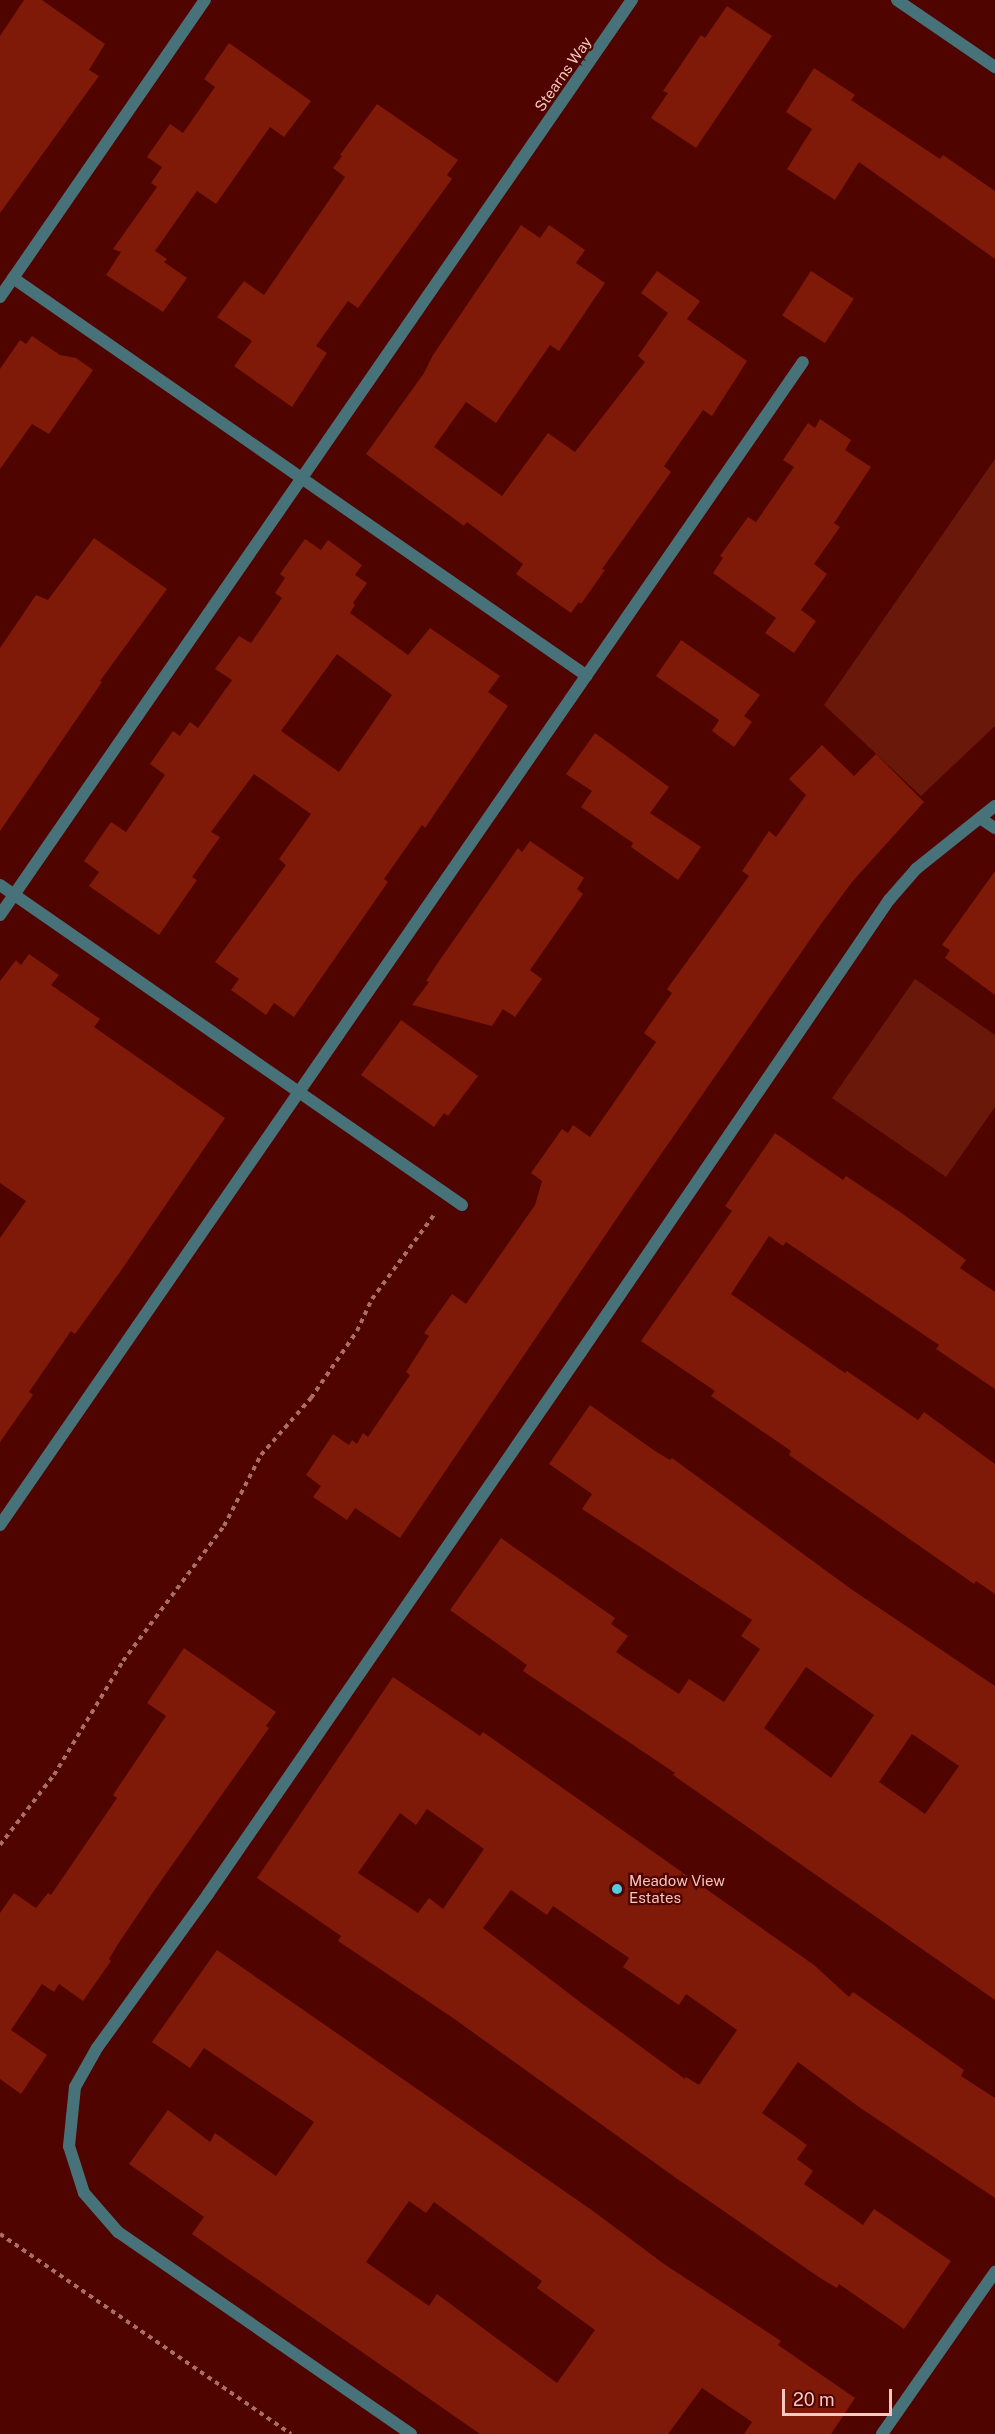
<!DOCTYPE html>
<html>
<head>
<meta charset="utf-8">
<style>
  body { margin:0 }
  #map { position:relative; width:995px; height:2434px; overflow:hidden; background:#500400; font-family:"Public Sans",sans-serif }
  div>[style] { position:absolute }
  .green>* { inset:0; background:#6a180a }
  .building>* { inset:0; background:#7f1908; transform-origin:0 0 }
  .path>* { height:4px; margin-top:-2px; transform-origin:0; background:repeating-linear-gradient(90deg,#aa6e67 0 4.5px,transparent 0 9px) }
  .lane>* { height:12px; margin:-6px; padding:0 6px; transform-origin:6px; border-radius:6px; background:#48727a }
  .street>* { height:12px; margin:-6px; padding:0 6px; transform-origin:6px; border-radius:6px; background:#48727a }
  .dots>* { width:16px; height:16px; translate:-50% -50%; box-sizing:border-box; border:3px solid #500400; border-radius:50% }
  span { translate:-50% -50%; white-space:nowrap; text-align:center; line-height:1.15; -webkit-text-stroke:4.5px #500400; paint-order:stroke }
  .street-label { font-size:15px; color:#f6c8bf }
  .poi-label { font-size:15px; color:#f6c8bf }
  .left { translate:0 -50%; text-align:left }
  .scale { position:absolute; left:782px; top:2389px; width:110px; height:27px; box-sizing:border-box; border:3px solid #f6c8bf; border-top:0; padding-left:8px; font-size:18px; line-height:21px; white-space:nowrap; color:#f6c8bf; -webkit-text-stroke:4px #500400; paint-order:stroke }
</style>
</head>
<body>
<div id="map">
  <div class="green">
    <i style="clip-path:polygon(995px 459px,995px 726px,921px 796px,824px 705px)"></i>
    <i style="clip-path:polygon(915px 979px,995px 1035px,995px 1107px,946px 1177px,832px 1098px)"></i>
  </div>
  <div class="building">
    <i style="clip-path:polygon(24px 0,42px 0,105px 44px,89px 70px,99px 76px,0 213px,0 36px)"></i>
    <i style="clip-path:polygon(727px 6px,772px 36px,696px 148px,651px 118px,668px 93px,663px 91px,701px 35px,705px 38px)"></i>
    <i style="clip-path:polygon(229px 43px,311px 101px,284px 137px,270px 127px,216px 204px,197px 191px,155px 251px,167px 259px,164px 262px,187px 278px,163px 312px,106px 275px,121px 252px,113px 249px,157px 187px,151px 183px,162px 167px,147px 157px,170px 124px,183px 133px,215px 87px,204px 79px)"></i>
    <i style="clip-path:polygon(814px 68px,855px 95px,851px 100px,940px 159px,943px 155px,995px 191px,995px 259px,859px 162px,835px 200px,787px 169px,812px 129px,786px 112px)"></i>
    <i style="clip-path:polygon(377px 104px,458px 160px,447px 175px,452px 179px,358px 308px,348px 301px,316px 346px,327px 353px,292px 407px,234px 366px,252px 341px,217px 317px,244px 281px,264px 295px,345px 177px,333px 168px,342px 156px,340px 155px)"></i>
    <i style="clip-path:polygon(521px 225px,540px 238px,549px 225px,585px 250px,576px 263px,605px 283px,559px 351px,550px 345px,496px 423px,466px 402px,434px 447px,502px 496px,548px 433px,575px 452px,645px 362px,638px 356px,668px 313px,641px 293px,657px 271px,700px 301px,687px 319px,747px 361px,712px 416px,703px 410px,664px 466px,671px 472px,602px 569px,605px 570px,581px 604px,579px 602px,571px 613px,516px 574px,523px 564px,467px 522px,464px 526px,366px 454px,424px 373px,433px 355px)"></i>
    <i style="left:811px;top:271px;width:51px;height:53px;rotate:33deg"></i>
    <i style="clip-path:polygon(32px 336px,60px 355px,76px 358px,93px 370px,49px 434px,32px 424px,0 469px,0 369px,20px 340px,26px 344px)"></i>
    <i style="clip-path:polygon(820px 419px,851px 440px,845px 450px,871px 467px,834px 523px,840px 527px,814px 564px,827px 574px,801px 610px,816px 621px,794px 653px,765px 633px,776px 618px,713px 573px,723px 558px,720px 556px,748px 517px,756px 522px,794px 467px,783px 460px,808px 423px,815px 428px)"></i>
    <i style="clip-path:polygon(94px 538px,167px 589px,100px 681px,102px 682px,0 831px,0 648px,36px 595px,48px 600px)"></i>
    <i style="clip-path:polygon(evenodd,305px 539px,321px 550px,328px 540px,362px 565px,355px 575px,367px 583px,353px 603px,355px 605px,350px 613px,408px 655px,430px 628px,500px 676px,488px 692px,508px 706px,425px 828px,422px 825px,384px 879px,388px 882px,294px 1017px,274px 1003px,266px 1015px,231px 990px,239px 979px,215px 962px,286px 865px,279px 859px,311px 814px,254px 774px,211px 832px,220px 837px,192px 877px,197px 880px,159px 935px,89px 886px,99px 872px,84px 861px,111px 822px,126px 832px,165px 775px,150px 764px,173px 731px,180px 736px,190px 722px,198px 728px,232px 680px,215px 669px,239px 636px,251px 643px,282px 598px,275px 593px,285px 578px,280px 574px,305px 539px,337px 654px,392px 695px,339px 772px,281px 731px,337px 654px)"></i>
    <i style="clip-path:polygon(681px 640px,760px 695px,744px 716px,752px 722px,734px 747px,712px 731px,719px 720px,656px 676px)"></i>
    <i style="clip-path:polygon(595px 733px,669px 787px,650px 813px,701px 847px,678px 880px,631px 847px,633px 843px,581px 807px,592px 791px,566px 774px)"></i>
    <i style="clip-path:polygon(822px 745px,854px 776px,876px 754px,924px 802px,852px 882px,821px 924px,634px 1193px,400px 1538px,355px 1508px,347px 1520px,313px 1497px,321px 1486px,306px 1475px,333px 1434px,349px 1445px,352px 1440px,357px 1444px,363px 1433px,368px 1437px,410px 1375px,406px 1372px,429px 1336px,424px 1333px,452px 1294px,466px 1304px,535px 1205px,542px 1181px,531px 1173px,562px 1129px,568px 1133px,573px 1125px,590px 1137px,656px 1042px,644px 1033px,672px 993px,667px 989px,749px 876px,742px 871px,769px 831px,776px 837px,806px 795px,789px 779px)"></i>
    <i style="clip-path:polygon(530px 841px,584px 878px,577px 889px,583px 894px,530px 970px,542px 979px,515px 1017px,503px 1009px,492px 1026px,412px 1005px,429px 982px,426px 981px,437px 964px,518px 848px,522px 852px)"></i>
    <i style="clip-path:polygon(995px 871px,995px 995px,945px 958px,950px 950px,942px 945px)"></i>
    <i style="clip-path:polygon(29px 954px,59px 975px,51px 985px,100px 1019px,94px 1027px,225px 1118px,120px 1272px,75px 1334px,71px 1331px,29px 1392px,33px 1395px,0 1442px,0 1238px,26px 1201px,0 1183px,0 981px,16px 960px,21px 965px)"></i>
    <i style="clip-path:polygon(401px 1020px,478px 1076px,448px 1116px,444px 1113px,434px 1127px,361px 1075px)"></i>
    <i style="clip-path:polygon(775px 1133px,843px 1180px,846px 1176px,900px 1212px,966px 1260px,960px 1268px,995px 1292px,995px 1389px,936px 1349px,939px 1345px,786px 1242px,783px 1246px,769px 1236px,731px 1294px,845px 1373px,847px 1371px,918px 1420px,924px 1412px,995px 1464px,995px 1594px,976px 1581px,974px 1584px,789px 1455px,791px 1451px,711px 1396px,715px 1391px,641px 1341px,732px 1211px,725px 1206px)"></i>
    <i style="clip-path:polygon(evenodd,590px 1405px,655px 1451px,670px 1460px,672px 1458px,851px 1589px,995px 1686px,995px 2000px,673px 1775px,675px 1773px,523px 1671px,527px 1665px,450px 1610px,501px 1538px,615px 1618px,611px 1624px,628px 1636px,616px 1652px,679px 1694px,689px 1679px,724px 1702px,760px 1649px,741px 1636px,752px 1620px,582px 1509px,592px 1494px,549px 1464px,590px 1405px,806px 1667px,874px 1715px,831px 1778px,764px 1728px,806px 1667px,590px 1405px,912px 1734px,959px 1766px,925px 1814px,879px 1782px,912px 1734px)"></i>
    <i style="clip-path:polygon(184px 1648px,276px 1712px,266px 1726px,269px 1728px,158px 1885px,118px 1944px,109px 1959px,111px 1961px,83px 2001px,59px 1984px,54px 1992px,42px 1984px,11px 2030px,47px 2055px,21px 2094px,0 2079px,0 1913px,14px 1893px,36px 1908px,48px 1893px,51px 1895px,117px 1798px,113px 1795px,166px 1716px,147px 1703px)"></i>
    <i style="clip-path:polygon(evenodd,393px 1677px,480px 1736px,483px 1732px,814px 1965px,849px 1997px,853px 1992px,964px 2070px,961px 2076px,995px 2098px,995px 2198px,859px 2107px,798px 2062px,762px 2113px,807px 2145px,797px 2159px,813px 2171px,804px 2184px,863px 2225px,874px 2209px,951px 2261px,904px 2329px,839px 2284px,837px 2288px,820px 2278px,676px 2178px,453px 2018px,338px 1941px,341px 1936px,257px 1878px,393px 1677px,427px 1809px,484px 1849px,443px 1909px,429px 1898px,418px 1913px,358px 1873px,400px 1813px,416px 1825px,427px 1809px,393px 1677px,511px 1890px,547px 1915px,553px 1906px,629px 1958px,623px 1967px,679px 2005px,686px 1994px,737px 2030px,699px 2085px,686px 2077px,685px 2079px,584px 2005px,483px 1928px,511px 1890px)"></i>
    <i style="clip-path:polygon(evenodd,217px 1950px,593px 2211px,664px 2264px,781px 2341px,778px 2345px,855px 2398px,831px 2434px,744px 2434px,752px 2422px,702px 2388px,668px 2434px,480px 2434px,192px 2234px,204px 2217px,129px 2164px,168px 2110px,210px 2142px,215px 2133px,276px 2176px,314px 2122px,204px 2048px,190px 2068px,152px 2042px,217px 1950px,409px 2201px,426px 2213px,434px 2202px,542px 2281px,537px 2288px,595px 2330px,557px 2383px,437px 2294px,429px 2306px,366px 2262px,409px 2201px)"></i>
  </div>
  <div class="path">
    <i style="left:0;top:1845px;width:88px;rotate:-52.4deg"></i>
    <i style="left:54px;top:1775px;width:133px;rotate:-58.8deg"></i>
    <i style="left:123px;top:1661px;width:169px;rotate:-53.2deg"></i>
    <i style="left:224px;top:1526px;width:80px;rotate:-62.5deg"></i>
    <i style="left:261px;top:1455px;width:76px;rotate:-48.7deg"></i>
    <i style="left:311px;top:1398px;width:81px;rotate:-55.5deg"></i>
    <i style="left:357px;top:1331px;width:35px;rotate:-65deg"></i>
    <i style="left:372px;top:1299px;width:104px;rotate:-53.6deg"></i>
    <i style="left:0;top:2234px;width:353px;rotate:34.5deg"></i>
  </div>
  <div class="lane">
    <i style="left:13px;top:278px;width:698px;rotate:34.74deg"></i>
    <i style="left:0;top:297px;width:361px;rotate:-55.4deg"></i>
    <i style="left:0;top:885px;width:562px;rotate:34.71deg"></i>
    <i style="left:0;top:915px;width:911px;rotate:-55.37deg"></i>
    <i style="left:0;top:1525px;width:1413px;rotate:-55.38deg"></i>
  </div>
  <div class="street">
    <i style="left:897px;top:0;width:119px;rotate:34.4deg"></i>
    <i style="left:518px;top:165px;width:201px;rotate:-55.4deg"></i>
    <i style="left:980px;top:818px;width:18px;rotate:34deg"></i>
    <i style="left:411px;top:2434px;width:356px;rotate:-145.4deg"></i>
    <i style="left:118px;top:2232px;width:52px;rotate:-131.1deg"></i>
    <i style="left:84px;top:2193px;width:49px;rotate:-107.7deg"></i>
    <i style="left:69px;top:2146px;width:59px;rotate:-84.2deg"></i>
    <i style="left:75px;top:2087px;width:45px;rotate:-60.6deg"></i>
    <i style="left:97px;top:2048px;width:190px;rotate:-54.2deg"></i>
    <i style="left:208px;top:1894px;width:658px;rotate:-55.46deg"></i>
    <i style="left:581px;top:1352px;width:547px;rotate:-55.73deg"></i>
    <i style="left:889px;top:900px;width:41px;rotate:-48.9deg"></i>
    <i style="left:916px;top:869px;width:101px;rotate:-38.6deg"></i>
    <i style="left:882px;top:2434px;width:198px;rotate:-55.1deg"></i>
  </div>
  <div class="dots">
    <i style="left:617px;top:1889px;background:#55cae0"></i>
  </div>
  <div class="street-label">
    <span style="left:563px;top:74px;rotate:-55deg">Stearns Way</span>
  </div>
  <div class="poi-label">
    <span class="left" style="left:629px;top:1889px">Meadow View<br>Estates</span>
  </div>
  <div class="scale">20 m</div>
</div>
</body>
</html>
